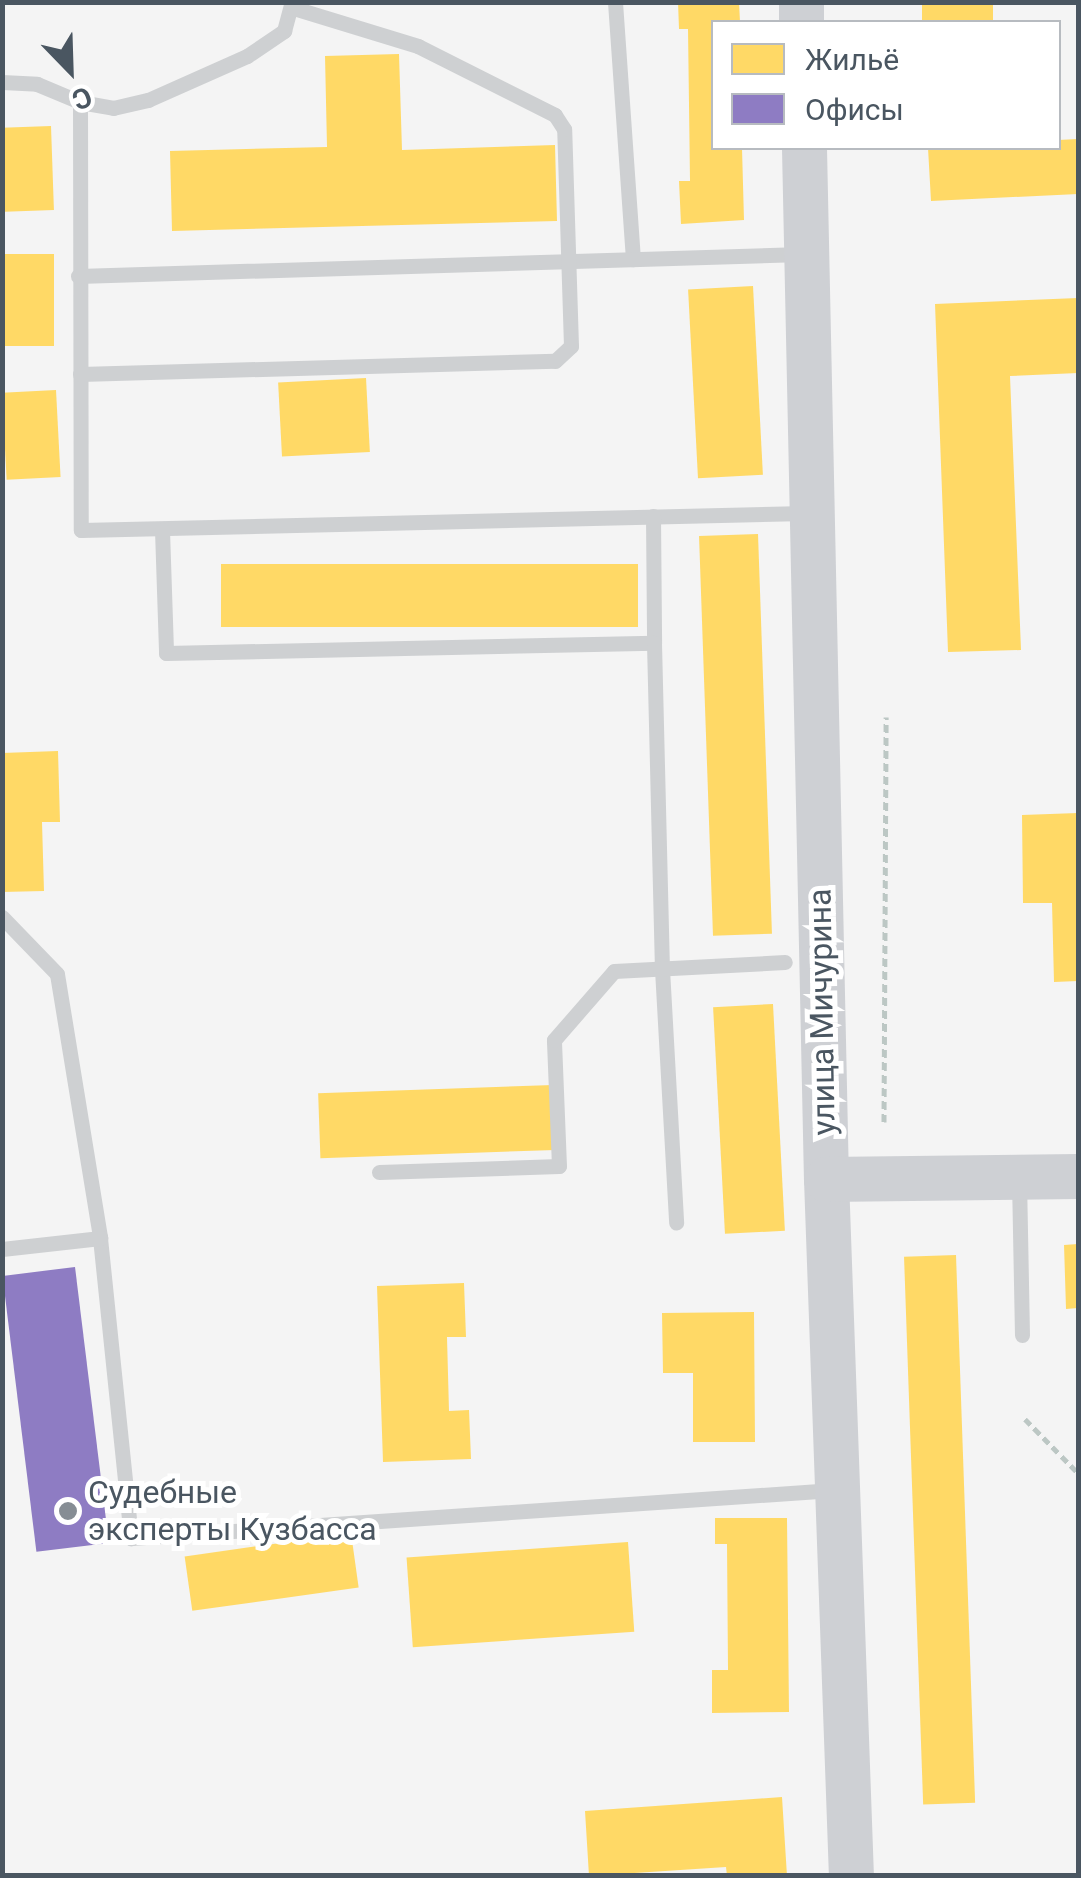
<!DOCTYPE html>
<html>
<head>
<meta charset="utf-8">
<style>
  body { margin:0 }
  #map { position:relative; width:1081px; height:1878px; overflow:hidden; background:#f4f4f4; font-family:Roboto,sans-serif }
  div>[style] { position:absolute }
  .homes>* { inset:0; background:#ffd966; transform-origin:0 0 }
  .offices>* { inset:0; background:#8e7cc3; transform-origin:0 0 }
  .path>* { height:5px; margin-top:-2.5px; transform-origin:0; background:repeating-linear-gradient(90deg,#bcc7c4 0 8px,transparent 0 13px) }
  .lane>* { height:15px; margin:-7.5px; padding:0 7.5px; transform-origin:7.5px; border-radius:7.5px; background:#ced0d2 }
  .secondary>* { height:45px; margin:-22.5px; padding:0 22.5px; transform-origin:22.5px; border-radius:22.5px; background:#ced0d4 }
  .dots>* { width:28px; height:28px; translate:-50% -50%; box-sizing:border-box; border:5px solid #fff; border-radius:50% }
  span { translate:-50% -50%; white-space:nowrap; text-align:center; line-height:1.15; -webkit-text-stroke:10px #fff; paint-order:stroke }
  .street-label { font-size:32px; color:#4a5661 }
  .poi-label { font-size:32px; color:#4a5661 }
  .left { translate:0 -50%; text-align:left }
  .frame { position:absolute; inset:0; border:5px solid #4a5661; pointer-events:none }
  .legend { position:absolute; left:711px; top:20px; width:350px; height:130px; box-sizing:border-box; background:#fff; border:2px solid #b7bbc0; margin:0; padding:12px 18px; list-style:none; font-size:30px; color:#4a5661 }
  .legend li { display:flex; align-items:center; gap:20px; height:50px }
  .legend b { width:50px; border:2px solid #b7bbc0 }
  .north { position:absolute; left:20px; top:20px; width:100px; height:100px; -webkit-text-stroke:8px #fff; paint-order:stroke; rotate:157deg; font-size:28px; font-weight:700; line-height:40px; text-align:center; color:#4a5661 }
  .north::after { content:''; display:block; margin:auto; width:35px; height:45px; background:#4a5661; clip-path:polygon(50% 0,100% 100%,50% 72%,0 100%) }
</style>
</head>
<body>
<div id="map">
  <div class="homes">
    <i style="clip-path:polygon(678px 2px,739px 2px,740px 22px,714px 22px,714px 148px,742px 148px,744px 220px,681px 224px,679px 181px,690px 181px,688px 29px,679px 29px)"></i>
    <i style="left:922px;top:2px;width:71px;height:20px"></i>
    <i style="clip-path:polygon(399px 54px,402px 150px,555px 145px,557px 221px,172px 231px,170px 151px,327px 147px,325px 56px)"></i>
    <i style="left:51px;top:126px;width:84px;height:49px;rotate:88deg"></i>
    <i style="clip-path:polygon(1078px 139px,1078px 194px,931px 201px,928px 148px,1058px 148px,1058px 140px)"></i>
    <i style="left:2px;top:254px;width:52px;height:92px"></i>
    <i style="left:753px;top:286px;width:189px;height:65px;rotate:87deg"></i>
    <i style="clip-path:polygon(1078px 298px,1078px 373px,1010px 376px,1021px 650px,948px 652px,935px 304px)"></i>
    <i style="left:366px;top:378px;width:74px;height:88px;rotate:87deg"></i>
    <i style="left:56px;top:390px;width:87px;height:54px;rotate:87deg"></i>
    <i style="left:758px;top:534px;width:400px;height:59px;rotate:88deg"></i>
    <i style="left:638px;top:564px;width:63px;height:417px;rotate:90deg"></i>
    <i style="clip-path:polygon(58px 751px,60px 822px,42px 822px,44px 891px,2px 892px,2px 753px)"></i>
    <i style="clip-path:polygon(1078px 813px,1078px 981px,1054px 982px,1052px 903px,1023px 903px,1022px 815px)"></i>
    <i style="left:773px;top:1004px;width:227px;height:60px;rotate:87deg"></i>
    <i style="left:553px;top:1085px;width:65px;height:235px;rotate:88deg"></i>
    <i style="clip-path:polygon(1078px 1244px,1078px 1308px,1066px 1309px,1064px 1245px)"></i>
    <i style="left:956px;top:1255px;width:548px;height:52px;rotate:88deg"></i>
    <i style="clip-path:polygon(464px 1283px,466px 1337px,447px 1337px,449px 1411px,469px 1410px,471px 1459px,383px 1462px,377px 1286px)"></i>
    <i style="clip-path:polygon(754px 1312px,755px 1442px,693px 1442px,693px 1373px,663px 1373px,662px 1313px)"></i>
    <i style="clip-path:polygon(715px 1518px,787px 1518px,789px 1712px,712px 1713px,712px 1670px,728px 1670px,727px 1544px,715px 1544px)"></i>
    <i style="left:351px;top:1533px;width:55px;height:168px;rotate:82deg"></i>
    <i style="left:628px;top:1542px;width:90px;height:222px;rotate:86deg"></i>
    <i style="clip-path:polygon(782px 1797px,787px 1876px,727px 1876px,726px 1867px,589px 1876px,585px 1811px)"></i>
  </div>
  <div class="offices">
    <i style="left:75px;top:1267px;width:278px;height:73px;rotate:83deg"></i>
  </div>
  <div class="path">
    <i style="left:884px;top:1122px;width:405px;rotate:-89.7deg"></i>
    <i style="left:1025px;top:1419px;width:76px;rotate:45.5deg"></i>
  </div>
  <div class="lane">
    <i style="left:615px;top:2px;width:258px;rotate:86deg"></i>
    <i style="left:2px;top:82px;width:35px;rotate:3deg"></i>
    <i style="left:37px;top:84px;width:47px;rotate:22.7deg"></i>
    <i style="left:80px;top:102px;width:34px;rotate:10deg"></i>
    <i style="left:113px;top:108px;width:36px;rotate:-13deg"></i>
    <i style="left:148px;top:100px;width:108px;rotate:-24deg"></i>
    <i style="left:247px;top:56px;width:45px;rotate:-34deg"></i>
    <i style="left:284px;top:31px;width:30px;rotate:-75deg"></i>
    <i style="left:80px;top:102px;width:428px;rotate:89.9deg"></i>
    <i style="left:81px;top:530px;width:725px;rotate:-1.34deg"></i>
    <i style="left:78px;top:276px;width:724px;rotate:-1.74deg"></i>
    <i style="left:80px;top:374px;width:475px;rotate:-1.6deg"></i>
    <i style="left:555px;top:361px;width:22px;rotate:-43deg"></i>
    <i style="left:571px;top:346px;width:217px;rotate:-91.8deg"></i>
    <i style="left:564px;top:129px;width:17px;rotate:-123deg"></i>
    <i style="left:555px;top:115px;width:153px;rotate:-153.3deg"></i>
    <i style="left:418px;top:46px;width:130px;rotate:-163deg"></i>
    <i style="left:653px;top:516px;width:127px;rotate:89.5deg"></i>
    <i style="left:162px;top:530px;width:123px;rotate:88.1deg"></i>
    <i style="left:166px;top:653px;width:488px;rotate:-1.2deg"></i>
    <i style="left:654px;top:643px;width:326px;rotate:88.6deg"></i>
    <i style="left:662px;top:969px;width:254px;rotate:86.8deg"></i>
    <i style="left:2px;top:917px;width:79px;rotate:46deg"></i>
    <i style="left:57px;top:974px;width:267px;rotate:80.7deg"></i>
    <i style="left:100px;top:1238px;width:302px;rotate:84.1deg"></i>
    <i style="left:131px;top:1538px;width:704px;rotate:-3.91deg"></i>
    <i style="left:379px;top:1172px;width:180px;rotate:-1.9deg"></i>
    <i style="left:559px;top:1166px;width:126px;rotate:-92.3deg"></i>
    <i style="left:554px;top:1040px;width:91px;rotate:-49deg"></i>
    <i style="left:614px;top:971px;width:171px;rotate:-3deg"></i>
    <i style="left:1019px;top:1179px;width:156px;rotate:88.9deg"></i>
    <i style="left:2px;top:1249px;width:99px;rotate:-6.4deg"></i>
  </div>
  <div class="secondary">
    <i style="left:801px;top:2px;width:20px;rotate:90deg"></i>
    <i style="left:804px;top:148px;width:1031px;rotate:88.78deg"></i>
    <i style="left:826px;top:1179px;width:697px;rotate:87.95deg"></i>
    <i style="left:826px;top:1179px;width:252px;rotate:-0.7deg"></i>
  </div>
  <div class="dots">
    <i style="left:68px;top:1511px;background:#868d94"></i>
  </div>
  <div class="street-label">
    <span style="left:822px;top:1012px;rotate:-91deg">улица Мичурина</span>
  </div>
  <div class="poi-label">
    <span class="left" style="left:88px;top:1511px">Судебные<br>эксперты Кузбасса</span>
  </div>
  <div class="frame"></div>
  <ul class="legend">
  <li><b style="height:28px;background:#ffd966"></b>Жильё</li>
  <li><b style="height:28px;background:#8e7cc3"></b>Офисы</li>
  </ul>
  <div class="north">С</div>
</div>
</body>
</html>
